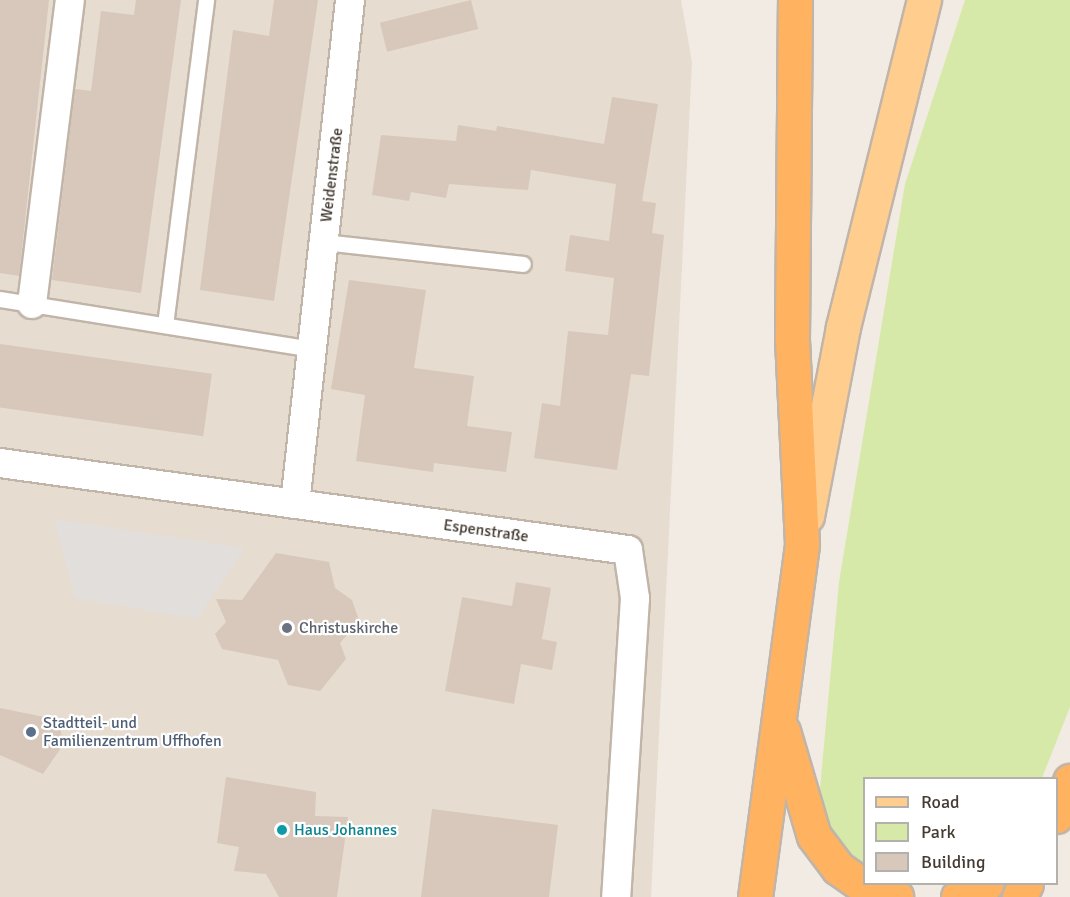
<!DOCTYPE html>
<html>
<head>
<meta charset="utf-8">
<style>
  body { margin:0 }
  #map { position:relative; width:1070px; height:897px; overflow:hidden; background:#f2ebe3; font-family:Signika,sans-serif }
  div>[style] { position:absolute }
  .residential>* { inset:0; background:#e6dcd0 }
  .green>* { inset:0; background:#d6e9a9 }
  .parking>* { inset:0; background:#e2dedc }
  .building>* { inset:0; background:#d7c8bb; transform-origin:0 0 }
  .roads { filter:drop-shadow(2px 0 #c1b4a8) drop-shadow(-2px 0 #c1b4a8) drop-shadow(0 2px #c1b4a8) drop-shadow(0 -2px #c1b4a8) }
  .lane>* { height:15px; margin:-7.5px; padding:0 7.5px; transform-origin:7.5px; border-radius:7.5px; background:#fff }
  .street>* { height:28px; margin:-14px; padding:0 14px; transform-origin:14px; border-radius:14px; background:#fff }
  .primary>* { height:33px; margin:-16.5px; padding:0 16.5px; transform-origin:16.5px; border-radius:16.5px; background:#ffce8f }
  .highway>* { height:33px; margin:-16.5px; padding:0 16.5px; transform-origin:16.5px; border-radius:16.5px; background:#ffb361 }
  .dots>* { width:16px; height:16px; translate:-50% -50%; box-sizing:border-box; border:3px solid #fff; border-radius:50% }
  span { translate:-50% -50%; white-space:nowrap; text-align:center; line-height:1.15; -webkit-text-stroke:4.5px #fff; paint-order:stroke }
  .street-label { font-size:16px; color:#443b33 }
  .worship-label { font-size:16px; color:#5b616d }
  .left { translate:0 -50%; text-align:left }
  .service-label { font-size:16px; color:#4e5e75 }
  .culture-label { font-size:16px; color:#0d838f }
  .legend { position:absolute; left:863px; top:777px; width:195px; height:108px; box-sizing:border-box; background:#fff; border:2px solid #b4b1ad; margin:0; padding:8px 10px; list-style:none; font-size:18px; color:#443b33 }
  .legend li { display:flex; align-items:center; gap:12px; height:30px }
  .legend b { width:30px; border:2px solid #b4b1ad }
</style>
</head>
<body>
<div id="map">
  <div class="residential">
    <i style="clip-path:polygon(0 0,681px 0,692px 62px,651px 897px,0 897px)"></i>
  </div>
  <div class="green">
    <i style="clip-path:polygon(965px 0,1070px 0,1070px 707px,1042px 778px,864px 778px,864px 871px,840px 854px,819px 799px,839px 582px,905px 184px)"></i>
  </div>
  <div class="parking">
    <i style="clip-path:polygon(54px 519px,245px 548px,197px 619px,75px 598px)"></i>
  </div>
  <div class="building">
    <i style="clip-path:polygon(0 0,49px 0,19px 276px,0 273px)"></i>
    <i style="clip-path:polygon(136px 0,181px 0,141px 293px,52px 280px,75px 89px,91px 91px,101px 11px,134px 15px)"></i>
    <i style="clip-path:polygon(274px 0,318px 0,274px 301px,200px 290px,233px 30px,269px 36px)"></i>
    <i style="left:471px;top:0;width:30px;height:94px;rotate:76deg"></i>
    <i style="clip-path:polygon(612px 97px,658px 104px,642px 201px,656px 203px,652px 233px,664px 235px,649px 376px,631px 374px,617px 470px,534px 458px,542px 403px,560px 406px,568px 331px,608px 335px,614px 278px,565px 271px,570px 235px,609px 241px,616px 184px,531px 170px,528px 190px,449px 184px,446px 198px,411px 192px,409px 201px,372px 195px,381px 135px,456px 141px,458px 125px,496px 131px,497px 126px,604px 144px)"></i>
    <i style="clip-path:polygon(349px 280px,426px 290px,414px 368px,474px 376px,467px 426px,512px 432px,506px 472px,434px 463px,433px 472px,356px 461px,365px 395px,331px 389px)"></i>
    <i style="left:0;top:344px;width:214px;height:63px;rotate:8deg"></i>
    <i style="clip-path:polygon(276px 553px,329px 562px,335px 588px,352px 600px,359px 620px,340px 643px,346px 659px,320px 691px,288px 685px,278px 660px,222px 649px,215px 634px,226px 622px,216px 599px,242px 600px)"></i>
    <i style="clip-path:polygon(516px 582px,551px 588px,542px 639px,557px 642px,552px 670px,521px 664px,514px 704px,445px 691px,462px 597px,512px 606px)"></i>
    <i style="clip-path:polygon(0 708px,59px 720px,63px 745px,43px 774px,0 755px)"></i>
    <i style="clip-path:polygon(226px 777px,316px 792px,315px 816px,348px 817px,337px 897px,279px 897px,266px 874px,234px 871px,239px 847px,217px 843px)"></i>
    <i style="clip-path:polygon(432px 809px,558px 825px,549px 897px,421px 897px)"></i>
  </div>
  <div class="roads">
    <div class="lane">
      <i style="left:324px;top:242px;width:200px;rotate:6.3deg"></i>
      <i style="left:0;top:299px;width:316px;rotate:9.1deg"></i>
      <i style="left:165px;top:325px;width:328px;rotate:-82.8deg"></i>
    </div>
    <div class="street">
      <i style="left:32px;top:304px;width:306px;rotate:-82.9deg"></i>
      <i style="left:0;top:463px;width:634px;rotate:7.89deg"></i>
      <i style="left:628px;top:550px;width:49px;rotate:81.7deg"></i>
      <i style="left:635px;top:598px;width:300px;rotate:93.6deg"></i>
      <i style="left:295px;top:504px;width:507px;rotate:-83.77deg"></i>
    </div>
    <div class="primary">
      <i style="left:807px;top:516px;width:192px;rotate:-79.2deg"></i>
      <i style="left:843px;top:327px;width:337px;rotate:-76.1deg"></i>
    </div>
    <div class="highway">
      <i style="left:783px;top:731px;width:109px;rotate:73.6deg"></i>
      <i style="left:814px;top:836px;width:40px;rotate:53deg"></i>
      <i style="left:838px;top:868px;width:40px;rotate:34.9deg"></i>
      <i style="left:871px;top:891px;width:26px;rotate:13deg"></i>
      <i style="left:1056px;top:816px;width:38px;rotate:-68deg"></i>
      <i style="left:755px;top:897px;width:356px;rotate:-82.4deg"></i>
      <i style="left:802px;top:544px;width:205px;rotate:-92.8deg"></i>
      <i style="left:792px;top:339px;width:339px;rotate:-89.5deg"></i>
      <i style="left:958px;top:897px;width:31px;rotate:-25deg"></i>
      <i style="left:1019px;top:897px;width:15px;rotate:-62deg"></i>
    </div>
  </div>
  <div class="dots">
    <i style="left:287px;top:628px;background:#6b7280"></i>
    <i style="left:31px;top:732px;background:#5c6f8a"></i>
    <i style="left:282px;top:830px;background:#0f9aa8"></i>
  </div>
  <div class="street-label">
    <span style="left:332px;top:175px;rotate:-83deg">Weidenstraße</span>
    <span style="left:486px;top:531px;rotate:8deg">Espenstraße</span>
  </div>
  <div class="worship-label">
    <span class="left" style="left:299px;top:628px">Christuskirche</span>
  </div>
  <div class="service-label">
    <span class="left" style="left:43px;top:732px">Stadtteil- und<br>Familienzentrum Uffhofen</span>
  </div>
  <div class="culture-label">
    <span class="left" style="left:294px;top:830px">Haus Johannes</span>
  </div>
  <ul class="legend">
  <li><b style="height:8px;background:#ffce8f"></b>Road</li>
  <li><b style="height:16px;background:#d6e9a9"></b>Park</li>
  <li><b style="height:16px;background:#d7c8bb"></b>Building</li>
  </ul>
</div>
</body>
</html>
